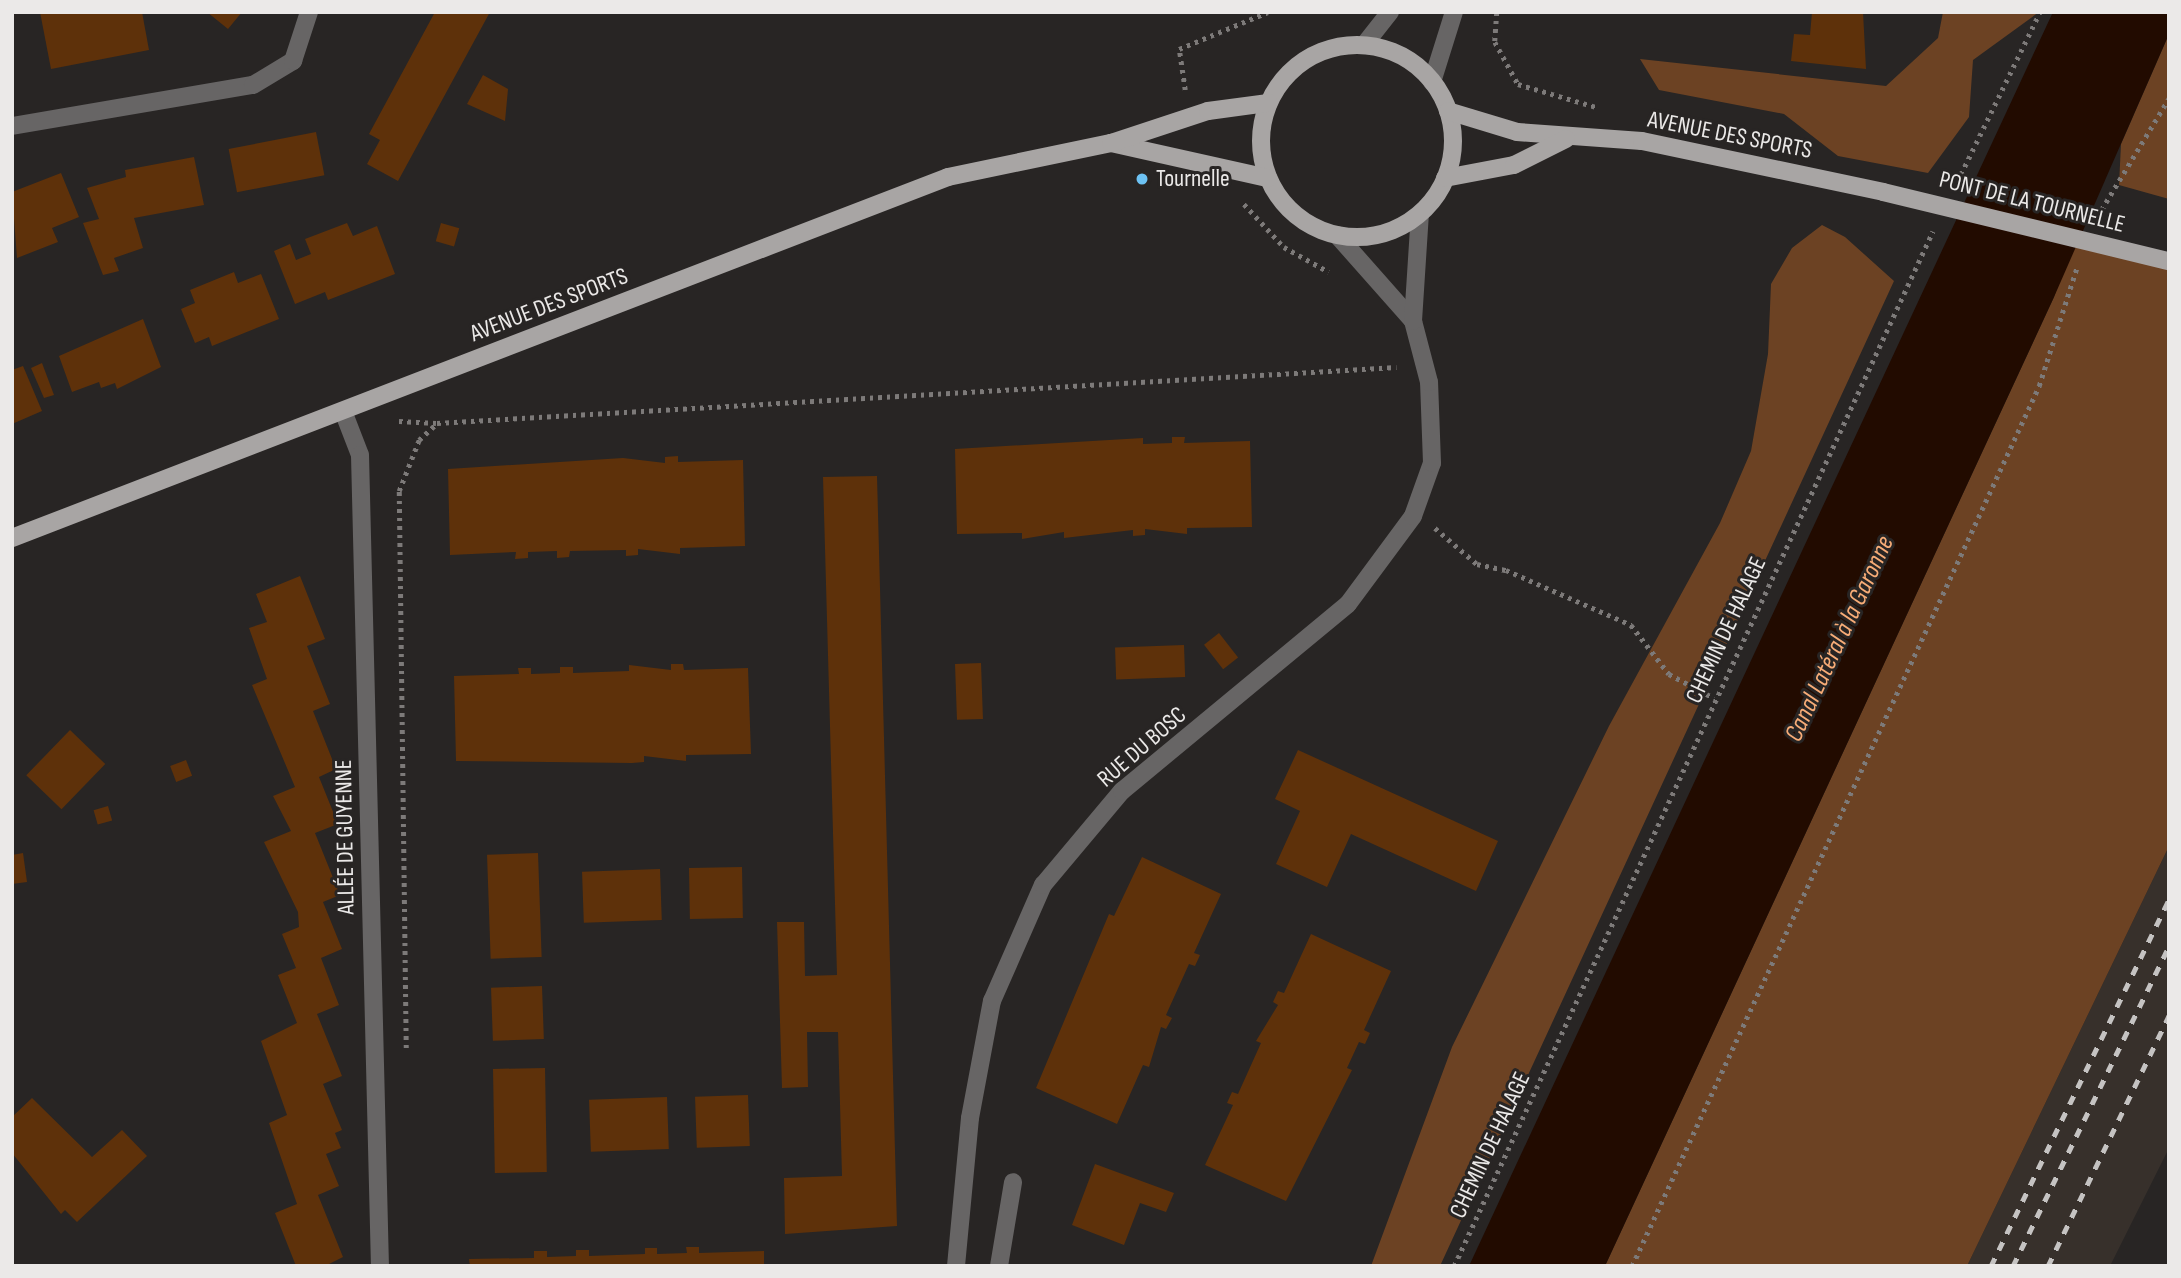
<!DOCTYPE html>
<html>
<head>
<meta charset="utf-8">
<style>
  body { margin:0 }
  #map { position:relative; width:2181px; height:1278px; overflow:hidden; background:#282524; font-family:"Sofia Sans Condensed",sans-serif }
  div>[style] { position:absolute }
  .built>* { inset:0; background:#37302b }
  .green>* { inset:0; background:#6c4223 }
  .water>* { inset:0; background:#220b00 }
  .building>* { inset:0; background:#5e310a; transform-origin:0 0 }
  .path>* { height:4.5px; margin-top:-2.25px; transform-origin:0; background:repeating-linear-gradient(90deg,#7d7a79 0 3.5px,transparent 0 8.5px) }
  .minor>* { height:18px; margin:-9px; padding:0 9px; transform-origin:9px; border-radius:9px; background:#676565 }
  .major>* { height:18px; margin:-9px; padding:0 9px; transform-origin:9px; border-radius:9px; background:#a8a5a4 }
  .major>.ring { margin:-9px; padding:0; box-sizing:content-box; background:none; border:18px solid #a8a5a4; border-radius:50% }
  .rail>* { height:5px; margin-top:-2.5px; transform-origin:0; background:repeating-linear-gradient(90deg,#c5c3c2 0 9px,transparent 0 18px) }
  .major-bridge>* { height:18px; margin:-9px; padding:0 9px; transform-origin:9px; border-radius:9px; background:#a8a5a4 }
  .dots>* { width:19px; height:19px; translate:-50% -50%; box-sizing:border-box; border:4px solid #282524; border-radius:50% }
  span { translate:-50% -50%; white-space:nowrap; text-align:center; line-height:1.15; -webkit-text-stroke:6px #282524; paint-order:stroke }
  .street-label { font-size:24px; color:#ebe9e8 }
  .poi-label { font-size:24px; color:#ebe9e8 }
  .left { translate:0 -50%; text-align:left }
  .water-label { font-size:26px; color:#f7ac77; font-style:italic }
  .frame { position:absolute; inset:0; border:14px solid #ebe9e8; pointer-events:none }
</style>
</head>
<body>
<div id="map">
  <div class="built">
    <i style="clip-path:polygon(2169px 846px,2169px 1148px,2110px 1266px,1967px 1266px)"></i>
  </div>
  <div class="green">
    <i style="clip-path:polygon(1943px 12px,2039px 12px,1973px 60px,1969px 117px,1928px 173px,1838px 156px,1784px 114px,1659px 90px,1640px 59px,1886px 86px,1938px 38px)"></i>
    <i style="clip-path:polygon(2169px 34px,2169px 199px,2119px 185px,2121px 144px)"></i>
    <i style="clip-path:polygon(1822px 225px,1845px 237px,1894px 281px,1440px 1266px,1371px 1266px,1452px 1047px,1609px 726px,1720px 523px,1751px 451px,1768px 354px,1771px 284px,1792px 248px)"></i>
    <i style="clip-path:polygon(2075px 238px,2169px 261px,2169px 846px,1967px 1266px,1605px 1266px,2054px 297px)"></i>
  </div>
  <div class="water">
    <i style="clip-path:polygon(2053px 12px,2169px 12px,2169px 34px,2054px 297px,1605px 1266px,1469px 1266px)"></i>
  </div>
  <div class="building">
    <i style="clip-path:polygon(40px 12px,142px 12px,149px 50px,51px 69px)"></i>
    <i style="clip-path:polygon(207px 12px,242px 12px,228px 29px)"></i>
    <i style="clip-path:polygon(435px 12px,490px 12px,398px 181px,367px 164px,380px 140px,369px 134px)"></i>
    <i style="clip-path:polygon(1812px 12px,1863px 12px,1866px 69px,1791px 61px,1794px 34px,1810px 35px)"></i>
    <i style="clip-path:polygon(483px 75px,508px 89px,505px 121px,467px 104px)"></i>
    <i style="left:316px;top:132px;width:44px;height:89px;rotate:79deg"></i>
    <i style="clip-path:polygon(194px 157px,204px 205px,134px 218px,143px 248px,114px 258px,119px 271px,103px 275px,83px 223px,99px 219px,87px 188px,126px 177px,125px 170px)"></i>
    <i style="clip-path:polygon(61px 173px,79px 217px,52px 228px,58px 242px,17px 258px,12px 192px)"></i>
    <i style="clip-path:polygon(347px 223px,353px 236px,377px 226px,395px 274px,328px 300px,325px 292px,295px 304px,274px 251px,290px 244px,296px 260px,311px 254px,305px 239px)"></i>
    <i style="left:441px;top:223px;width:19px;height:19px;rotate:16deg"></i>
    <i style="clip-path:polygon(234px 272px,238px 283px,261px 274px,279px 319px,212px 346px,209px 337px,195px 343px,181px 309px,195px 303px,190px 290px)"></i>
    <i style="clip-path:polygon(143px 319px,161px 367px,117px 389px,115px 383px,101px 388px,99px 382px,72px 392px,59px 356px)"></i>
    <i style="clip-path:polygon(42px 363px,54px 395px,44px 398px,31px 368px)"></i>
    <i style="clip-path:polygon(23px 366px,42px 411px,12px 424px,12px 370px)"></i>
    <i style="clip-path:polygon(1172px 437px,1185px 437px,1184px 443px,1250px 441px,1252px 527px,1187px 528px,1187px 534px,1145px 529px,1145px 535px,1133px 536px,1133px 530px,1064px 538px,1064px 532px,1022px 539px,1022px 533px,957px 534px,955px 449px,1143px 438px,1143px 444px,1172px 443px)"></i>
    <i style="clip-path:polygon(678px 456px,678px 462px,743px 460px,745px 546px,680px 548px,680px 554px,638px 549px,638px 555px,626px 556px,626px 550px,570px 551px,569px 557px,557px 558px,557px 551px,528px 552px,528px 558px,515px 559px,516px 552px,450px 555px,448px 469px,623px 458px,665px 463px,665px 457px)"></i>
    <i style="clip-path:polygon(877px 476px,897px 1226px,785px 1234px,784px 1178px,842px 1176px,838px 1032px,807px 1032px,808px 1087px,782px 1088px,777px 922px,804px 922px,805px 976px,837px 975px,823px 477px)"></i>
    <i style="clip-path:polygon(300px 576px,325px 639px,307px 646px,330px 704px,313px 711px,336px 769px,319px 777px,338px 824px,315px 833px,340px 895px,323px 902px,342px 949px,321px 958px,339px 1005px,317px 1014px,342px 1076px,323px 1084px,342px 1130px,335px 1133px,341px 1148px,326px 1154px,339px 1186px,318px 1195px,343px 1257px,325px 1266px,296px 1266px,275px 1213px,297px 1204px,269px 1123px,287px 1115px,261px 1041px,297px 1023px,278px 975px,296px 968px,282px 934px,299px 927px,298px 912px,264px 842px,291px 831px,273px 796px,295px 787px,252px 685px,267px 679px,249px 628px,267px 622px,256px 594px)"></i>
    <i style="left:1219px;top:633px;width:31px;height:19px;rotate:52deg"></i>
    <i style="left:1184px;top:645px;width:32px;height:69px;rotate:88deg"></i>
    <i style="left:981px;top:663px;width:56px;height:26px;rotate:88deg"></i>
    <i style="clip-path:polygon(671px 664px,683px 664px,684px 670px,748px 668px,751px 754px,686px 755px,686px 761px,644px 756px,644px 762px,632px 763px,456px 761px,454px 676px,519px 674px,518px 668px,531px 668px,531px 674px,560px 673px,560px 667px,573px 667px,573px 673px,629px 671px,629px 665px,671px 670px)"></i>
    <i style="left:70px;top:730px;width:49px;height:63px;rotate:44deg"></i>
    <i style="clip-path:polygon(1298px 750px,1498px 841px,1476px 891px,1351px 834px,1327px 887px,1276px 864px,1300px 811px,1275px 799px)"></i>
    <i style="left:186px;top:760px;width:17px;height:17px;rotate:69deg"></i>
    <i style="left:108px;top:806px;width:15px;height:15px;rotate:74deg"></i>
    <i style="clip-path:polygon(23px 853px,27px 882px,12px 884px,12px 855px)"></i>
    <i style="left:538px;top:853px;width:104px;height:51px;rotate:88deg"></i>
    <i style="clip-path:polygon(1142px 857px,1221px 894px,1194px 953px,1200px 955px,1195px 966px,1189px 964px,1166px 1015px,1172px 1018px,1166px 1029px,1161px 1027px,1149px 1067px,1143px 1065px,1117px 1124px,1036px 1088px,1109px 914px,1114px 916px)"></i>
    <i style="left:742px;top:867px;width:51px;height:53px;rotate:89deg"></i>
    <i style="left:660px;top:869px;width:51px;height:78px;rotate:88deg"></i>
    <i style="clip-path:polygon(1311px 934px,1391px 971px,1364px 1030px,1370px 1033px,1365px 1044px,1359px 1042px,1347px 1068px,1352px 1070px,1286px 1201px,1205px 1165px,1233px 1105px,1227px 1103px,1232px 1092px,1238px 1094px,1261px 1043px,1256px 1041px,1278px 1005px,1273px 1002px,1278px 991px,1284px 993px)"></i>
    <i style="left:542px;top:986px;width:53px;height:51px;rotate:88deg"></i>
    <i style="left:545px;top:1068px;width:104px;height:52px;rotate:89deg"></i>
    <i style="left:748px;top:1095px;width:51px;height:53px;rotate:88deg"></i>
    <i style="left:667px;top:1097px;width:52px;height:78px;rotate:88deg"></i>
    <i style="clip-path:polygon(32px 1098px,92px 1157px,122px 1130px,147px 1156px,77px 1222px,65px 1210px,61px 1214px,12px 1153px,12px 1117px)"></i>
    <i style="clip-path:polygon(1095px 1164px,1174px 1193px,1166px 1212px,1140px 1203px,1124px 1245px,1072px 1225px)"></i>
    <i style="clip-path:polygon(686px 1247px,699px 1247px,699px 1253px,764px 1251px,764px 1266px,470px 1266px,469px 1259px,534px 1258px,534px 1251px,547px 1251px,547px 1257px,576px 1256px,576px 1250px,589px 1250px,589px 1256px,645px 1254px,645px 1248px,657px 1248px,657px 1254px,687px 1253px)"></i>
  </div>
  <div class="path">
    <i style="left:1497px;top:12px;width:30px;rotate:94deg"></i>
    <i style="left:1495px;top:42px;width:48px;rotate:61.3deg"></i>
    <i style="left:1518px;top:84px;width:81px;rotate:16.4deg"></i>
    <i style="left:1185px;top:90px;width:41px;rotate:-98.3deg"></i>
    <i style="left:1179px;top:49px;width:96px;rotate:-22.6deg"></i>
    <i style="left:1957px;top:182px;width:189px;rotate:-64deg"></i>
    <i style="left:1244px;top:204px;width:59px;rotate:47.1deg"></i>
    <i style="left:1284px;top:247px;width:51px;rotate:29.1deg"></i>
    <i style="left:2097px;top:217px;width:139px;rotate:-58.8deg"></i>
    <i style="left:399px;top:421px;width:37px;rotate:3deg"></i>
    <i style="left:1435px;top:528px;width:55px;rotate:40.6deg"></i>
    <i style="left:1477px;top:564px;width:30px;rotate:12deg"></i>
    <i style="left:1506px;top:570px;width:137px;rotate:23.7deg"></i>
    <i style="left:1631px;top:625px;width:62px;rotate:52.2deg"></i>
    <i style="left:1669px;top:674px;width:51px;rotate:28.1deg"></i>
    <i style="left:406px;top:1048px;width:557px;rotate:-90.72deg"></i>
    <i style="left:399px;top:491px;width:55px;rotate:-68.6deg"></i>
    <i style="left:419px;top:440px;width:25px;rotate:-43deg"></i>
    <i style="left:437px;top:423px;width:961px;rotate:-3.34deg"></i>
    <i style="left:1454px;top:1266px;width:1140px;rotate:-65.17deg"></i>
    <i style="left:1632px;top:1266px;width:970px;rotate:-65.18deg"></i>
    <i style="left:2039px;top:386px;width:125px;rotate:-72.3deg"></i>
  </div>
  <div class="minor">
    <i style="left:1364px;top:45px;width:42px;rotate:-51.8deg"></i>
    <i style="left:1432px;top:82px;width:73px;rotate:-72.6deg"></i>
    <i style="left:12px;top:126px;width:244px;rotate:-9.7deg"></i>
    <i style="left:253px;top:85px;width:47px;rotate:-31deg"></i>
    <i style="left:293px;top:61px;width:52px;rotate:-71.9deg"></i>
    <i style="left:1337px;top:235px;width:115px;rotate:48.5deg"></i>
    <i style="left:343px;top:411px;width:47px;rotate:68.9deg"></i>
    <i style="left:360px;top:455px;width:811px;rotate:88.59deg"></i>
    <i style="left:956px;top:1266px;width:149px;rotate:-84.6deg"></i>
    <i style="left:970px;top:1118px;width:119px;rotate:-79.4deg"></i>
    <i style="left:992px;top:1001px;width:127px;rotate:-66.3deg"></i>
    <i style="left:1043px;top:885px;width:123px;rotate:-50deg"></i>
    <i style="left:1122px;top:791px;width:293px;rotate:-39.6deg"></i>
    <i style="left:1348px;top:604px;width:109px;rotate:-53.5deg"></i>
    <i style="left:1413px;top:516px;width:56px;rotate:-70.3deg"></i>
    <i style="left:1432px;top:463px;width:81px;rotate:-92.1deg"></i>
    <i style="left:1429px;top:382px;width:63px;rotate:-104.7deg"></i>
    <i style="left:1413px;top:321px;width:107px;rotate:-86.3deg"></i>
    <i style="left:999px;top:1266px;width:85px;rotate:-80.5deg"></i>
  </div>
  <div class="major">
    <i class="ring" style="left:1261px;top:45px;width:174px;height:174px"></i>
    <i style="left:1448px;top:111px;width:72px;rotate:16.9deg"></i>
    <i style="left:1517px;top:132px;width:125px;rotate:4.1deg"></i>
    <i style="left:1642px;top:141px;width:246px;rotate:11.9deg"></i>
    <i style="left:1111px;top:143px;width:161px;rotate:12.6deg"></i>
    <i style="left:1445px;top:178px;width:70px;rotate:-10.7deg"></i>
    <i style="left:1514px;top:165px;width:58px;rotate:-26.6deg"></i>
    <i style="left:12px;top:538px;width:1003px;rotate:-21.09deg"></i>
    <i style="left:948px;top:177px;width:167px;rotate:-11.8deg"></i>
    <i style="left:1111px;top:143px;width:102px;rotate:-18.3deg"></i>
    <i style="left:1208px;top:111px;width:61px;rotate:-7.6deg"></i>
  </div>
  <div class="rail">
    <i style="left:1991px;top:1266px;width:408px;rotate:-64.1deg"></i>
    <i style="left:2013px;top:1266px;width:356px;rotate:-64deg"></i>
    <i style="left:2048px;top:1266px;width:278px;rotate:-64.2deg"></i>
  </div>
  <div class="major-bridge">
    <i style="left:1883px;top:192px;width:294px;rotate:13.6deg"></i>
  </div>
  <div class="dots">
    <i style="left:1142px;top:179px;background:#6dc2f3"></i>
  </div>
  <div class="street-label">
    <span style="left:1730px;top:135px;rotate:11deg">AVENUE DES SPORTS</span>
    <span style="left:2032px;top:202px;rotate:14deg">PONT DE LA TOURNELLE</span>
    <span style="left:549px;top:305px;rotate:-21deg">AVENUE DES SPORTS</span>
    <span style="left:1726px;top:630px;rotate:-65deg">CHEMIN DE HALAGE</span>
    <span style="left:1142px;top:747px;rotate:-41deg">RUE DU BOSC</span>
    <span style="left:345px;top:837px;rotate:-91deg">ALLÉE DE GUYENNE</span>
    <span style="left:1490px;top:1145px;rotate:-65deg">CHEMIN DE HALAGE</span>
  </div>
  <div class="poi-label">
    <span class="left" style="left:1156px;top:179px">Tournelle</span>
  </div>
  <div class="water-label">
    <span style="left:1840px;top:639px;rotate:-65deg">Canal Latéral à la Garonne</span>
  </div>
  <div class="frame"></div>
</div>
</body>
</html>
